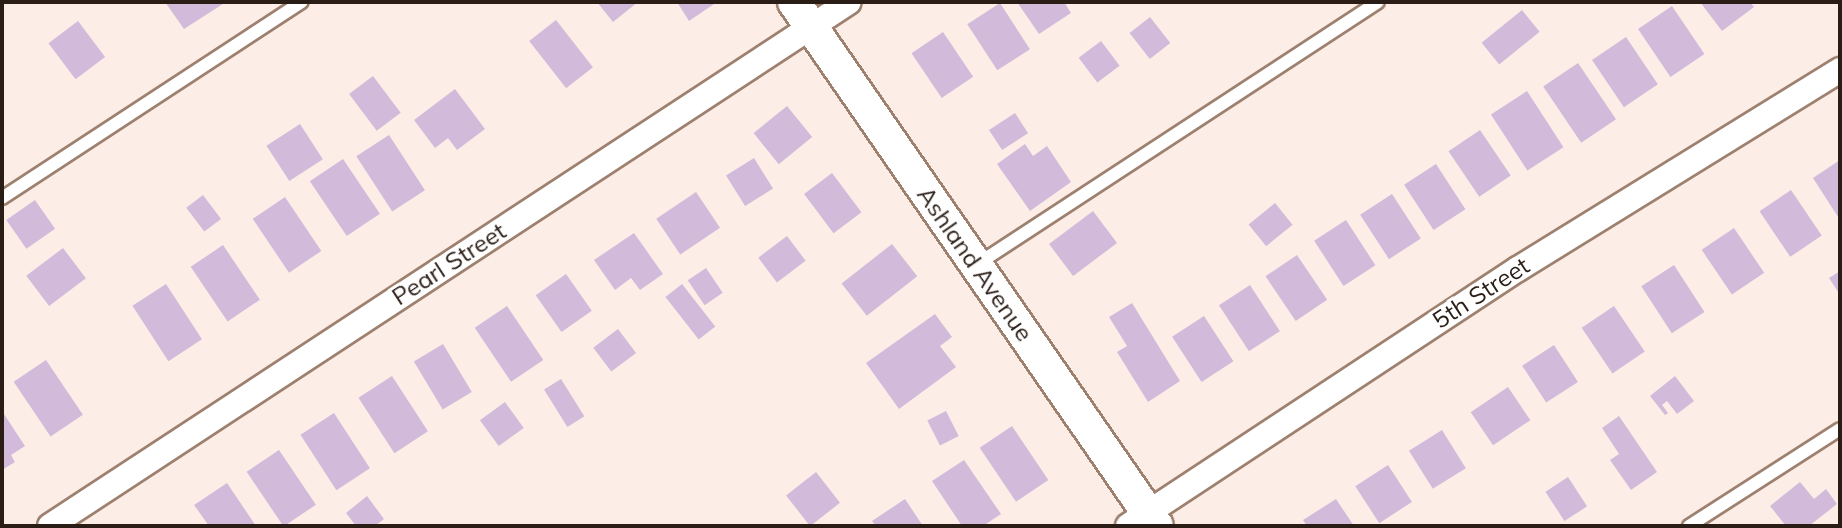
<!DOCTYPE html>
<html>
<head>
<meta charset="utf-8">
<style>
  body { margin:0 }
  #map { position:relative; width:1842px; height:528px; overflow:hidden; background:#fceee7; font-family:Mulish,sans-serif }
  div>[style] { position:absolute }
  .building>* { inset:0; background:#d2badb; transform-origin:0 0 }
  .roads { filter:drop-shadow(2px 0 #9e806f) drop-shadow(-2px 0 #9e806f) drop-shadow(0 2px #9e806f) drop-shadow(0 -2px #9e806f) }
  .service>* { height:12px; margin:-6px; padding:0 6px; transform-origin:6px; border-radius:6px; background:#fff }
  .minor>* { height:24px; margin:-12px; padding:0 12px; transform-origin:12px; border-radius:12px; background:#fff }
  .tertiary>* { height:32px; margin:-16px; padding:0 16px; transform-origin:16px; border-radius:16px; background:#fff }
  span { translate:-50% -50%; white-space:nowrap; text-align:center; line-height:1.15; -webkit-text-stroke:6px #fff; paint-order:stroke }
  .street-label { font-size:24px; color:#291d16 }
  .frame { position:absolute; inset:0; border:4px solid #291d16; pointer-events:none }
</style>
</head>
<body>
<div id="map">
  <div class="building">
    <i style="clip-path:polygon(165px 2px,226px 2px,184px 29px)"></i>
    <i style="clip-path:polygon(597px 2px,638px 2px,613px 22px)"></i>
    <i style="clip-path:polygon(677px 2px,717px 2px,689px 21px)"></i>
    <i style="clip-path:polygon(1017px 2px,1064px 2px,1071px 13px,1039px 34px)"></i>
    <i style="clip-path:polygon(1700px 2px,1750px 2px,1754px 7px,1722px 31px)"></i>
    <i style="left:1000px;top:3px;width:55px;height:39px;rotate:57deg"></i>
    <i style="left:1672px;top:6px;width:58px;height:41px;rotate:56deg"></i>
    <i style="left:1522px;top:10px;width:28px;height:52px;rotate:51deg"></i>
    <i style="left:1150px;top:17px;width:33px;height:26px;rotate:52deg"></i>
    <i style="left:556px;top:20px;width:60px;height:34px;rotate:52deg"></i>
    <i style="left:78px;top:21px;width:45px;height:37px;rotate:53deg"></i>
    <i style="left:943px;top:32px;width:54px;height:38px;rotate:56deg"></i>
    <i style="left:1626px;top:37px;width:57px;height:41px;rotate:56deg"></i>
    <i style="left:1101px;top:41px;width:31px;height:28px;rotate:53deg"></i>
    <i style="left:1578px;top:63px;width:68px;height:42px;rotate:56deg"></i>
    <i style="left:373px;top:76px;width:46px;height:30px;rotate:53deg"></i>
    <i style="clip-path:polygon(455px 89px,485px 129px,457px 150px,448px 138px,435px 148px,414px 120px)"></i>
    <i style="left:1527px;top:91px;width:67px;height:43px;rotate:57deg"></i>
    <i style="left:787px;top:106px;width:40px;height:43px;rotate:51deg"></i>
    <i style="left:1015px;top:113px;width:24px;height:31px;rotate:57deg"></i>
    <i style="left:300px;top:124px;width:42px;height:40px;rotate:57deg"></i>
    <i style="left:1480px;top:130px;width:55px;height:38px;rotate:56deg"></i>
    <i style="left:389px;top:135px;width:66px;height:39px;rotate:57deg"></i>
    <i style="clip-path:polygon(1025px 144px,1033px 156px,1047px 146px,1071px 182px,1030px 211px,997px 164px)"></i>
    <i style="left:754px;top:158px;width:36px;height:33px;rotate:58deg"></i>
    <i style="left:343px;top:159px;width:66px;height:40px;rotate:56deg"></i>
    <i style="clip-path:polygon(1840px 160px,1840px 220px,1813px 178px)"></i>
    <i style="left:1436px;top:164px;width:54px;height:38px;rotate:57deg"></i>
    <i style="left:832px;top:173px;width:49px;height:35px;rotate:53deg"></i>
    <i style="left:1791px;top:190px;width:55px;height:38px;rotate:56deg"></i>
    <i style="left:696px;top:192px;width:43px;height:48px;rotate:56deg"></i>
    <i style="left:1392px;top:194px;width:53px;height:38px;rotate:57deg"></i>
    <i style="left:203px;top:195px;width:30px;height:21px;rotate:53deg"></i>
    <i style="left:285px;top:197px;width:65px;height:39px;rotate:56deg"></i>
    <i style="left:35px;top:200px;width:35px;height:35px;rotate:55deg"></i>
    <i style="left:1275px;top:203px;width:28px;height:34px;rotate:51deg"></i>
    <i style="left:1093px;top:211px;width:40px;height:55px;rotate:53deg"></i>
    <i style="left:1346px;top:220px;width:54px;height:38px;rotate:57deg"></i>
    <i style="left:1734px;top:228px;width:54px;height:39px;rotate:56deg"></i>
    <i style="clip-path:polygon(634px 233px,663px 274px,640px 290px,631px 278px,615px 290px,594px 260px)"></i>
    <i style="left:787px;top:236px;width:31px;height:36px;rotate:53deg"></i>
    <i style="left:892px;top:244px;width:41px;height:64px;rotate:52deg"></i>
    <i style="left:223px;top:245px;width:66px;height:39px;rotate:56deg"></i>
    <i style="left:63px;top:248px;width:38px;height:46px;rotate:53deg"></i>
    <i style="left:1297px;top:255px;width:54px;height:38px;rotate:56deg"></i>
    <i style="left:1674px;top:265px;width:56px;height:39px;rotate:57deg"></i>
    <i style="left:706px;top:268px;width:30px;height:22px;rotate:56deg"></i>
    <i style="clip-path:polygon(1840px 271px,1840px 295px,1829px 278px)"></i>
    <i style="left:566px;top:274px;width:45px;height:37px;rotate:55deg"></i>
    <i style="left:166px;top:284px;width:66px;height:40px;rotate:57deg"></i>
    <i style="left:682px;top:284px;width:54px;height:21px;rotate:52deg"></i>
    <i style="left:1250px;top:285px;width:55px;height:37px;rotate:57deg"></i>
    <i style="clip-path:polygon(1132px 303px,1180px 381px,1148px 402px,1117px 352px,1127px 346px,1109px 317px)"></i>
    <i style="left:507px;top:306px;width:65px;height:39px;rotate:56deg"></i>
    <i style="left:1614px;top:306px;width:55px;height:39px;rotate:56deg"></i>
    <i style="clip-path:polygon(935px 314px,952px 337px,940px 346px,956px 367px,899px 409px,866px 363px)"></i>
    <i style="left:1204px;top:316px;width:54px;height:38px;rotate:57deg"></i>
    <i style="left:618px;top:329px;width:30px;height:31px;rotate:53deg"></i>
    <i style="left:443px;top:344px;width:56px;height:34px;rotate:59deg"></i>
    <i style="left:1554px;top:345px;width:44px;height:38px;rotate:57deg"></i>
    <i style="left:46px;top:360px;width:66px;height:39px;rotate:56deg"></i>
    <i style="left:392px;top:376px;width:66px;height:40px;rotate:57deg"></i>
    <i style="clip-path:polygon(1675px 376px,1694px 401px,1677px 414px,1667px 401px,1662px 405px,1668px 413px,1665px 415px,1650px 396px)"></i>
    <i style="left:561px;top:379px;width:44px;height:20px;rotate:58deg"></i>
    <i style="left:1508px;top:387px;width:40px;height:45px;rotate:56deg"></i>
    <i style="left:505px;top:402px;width:32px;height:31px;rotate:54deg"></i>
    <i style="clip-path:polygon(2px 411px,25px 446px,11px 455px,15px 462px,2px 470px)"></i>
    <i style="left:946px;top:411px;width:28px;height:21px;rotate:63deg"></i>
    <i style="left:334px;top:413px;width:66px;height:40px;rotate:57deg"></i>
    <i style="clip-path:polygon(1619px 416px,1657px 472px,1631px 490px,1610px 460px,1619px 454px,1602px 428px)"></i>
    <i style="left:1012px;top:426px;width:65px;height:39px;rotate:56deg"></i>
    <i style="left:1442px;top:430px;width:45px;height:39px;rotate:58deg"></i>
    <i style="left:279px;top:450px;width:66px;height:39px;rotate:56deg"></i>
    <i style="clip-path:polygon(964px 460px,1001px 514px,983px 526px,962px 526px,932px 481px)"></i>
    <i style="left:1388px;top:465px;width:44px;height:39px;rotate:57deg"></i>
    <i style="left:816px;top:472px;width:39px;height:38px;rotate:52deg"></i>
    <i style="left:1568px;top:477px;width:35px;height:27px;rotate:57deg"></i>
    <i style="clip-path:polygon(1800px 482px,1814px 499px,1826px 489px,1837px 504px,1809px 526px,1786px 526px,1770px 506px)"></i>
    <i style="clip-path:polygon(227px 483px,256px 526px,209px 526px,194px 505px)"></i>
    <i style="clip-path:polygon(367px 496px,384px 519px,375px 526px,356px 526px,346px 513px)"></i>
    <i style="clip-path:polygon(905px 499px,923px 526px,876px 526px,872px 521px)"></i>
    <i style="clip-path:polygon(1336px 499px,1354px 526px,1307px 526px,1303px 520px)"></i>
  </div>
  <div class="roads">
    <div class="service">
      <i style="left:2px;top:198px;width:358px;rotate:-33.2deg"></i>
      <i style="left:976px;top:265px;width:480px;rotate:-33.2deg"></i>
      <i style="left:1689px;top:526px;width:179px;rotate:-32.7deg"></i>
    </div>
    <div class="minor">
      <i style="left:50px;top:526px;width:955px;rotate:-33.26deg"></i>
      <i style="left:1128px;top:526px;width:467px;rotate:-33.4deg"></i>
      <i style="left:1518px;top:269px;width:379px;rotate:-31.7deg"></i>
    </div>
    <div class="tertiary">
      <i style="left:794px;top:2px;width:637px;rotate:55.29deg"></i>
    </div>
  </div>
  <div class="street-label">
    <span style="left:449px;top:264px;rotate:-33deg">Pearl Street</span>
    <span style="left:975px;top:264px;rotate:55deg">Ashland Avenue</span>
    <span style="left:1481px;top:293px;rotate:-33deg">5th Street</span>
  </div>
  <div class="frame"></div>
</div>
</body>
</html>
